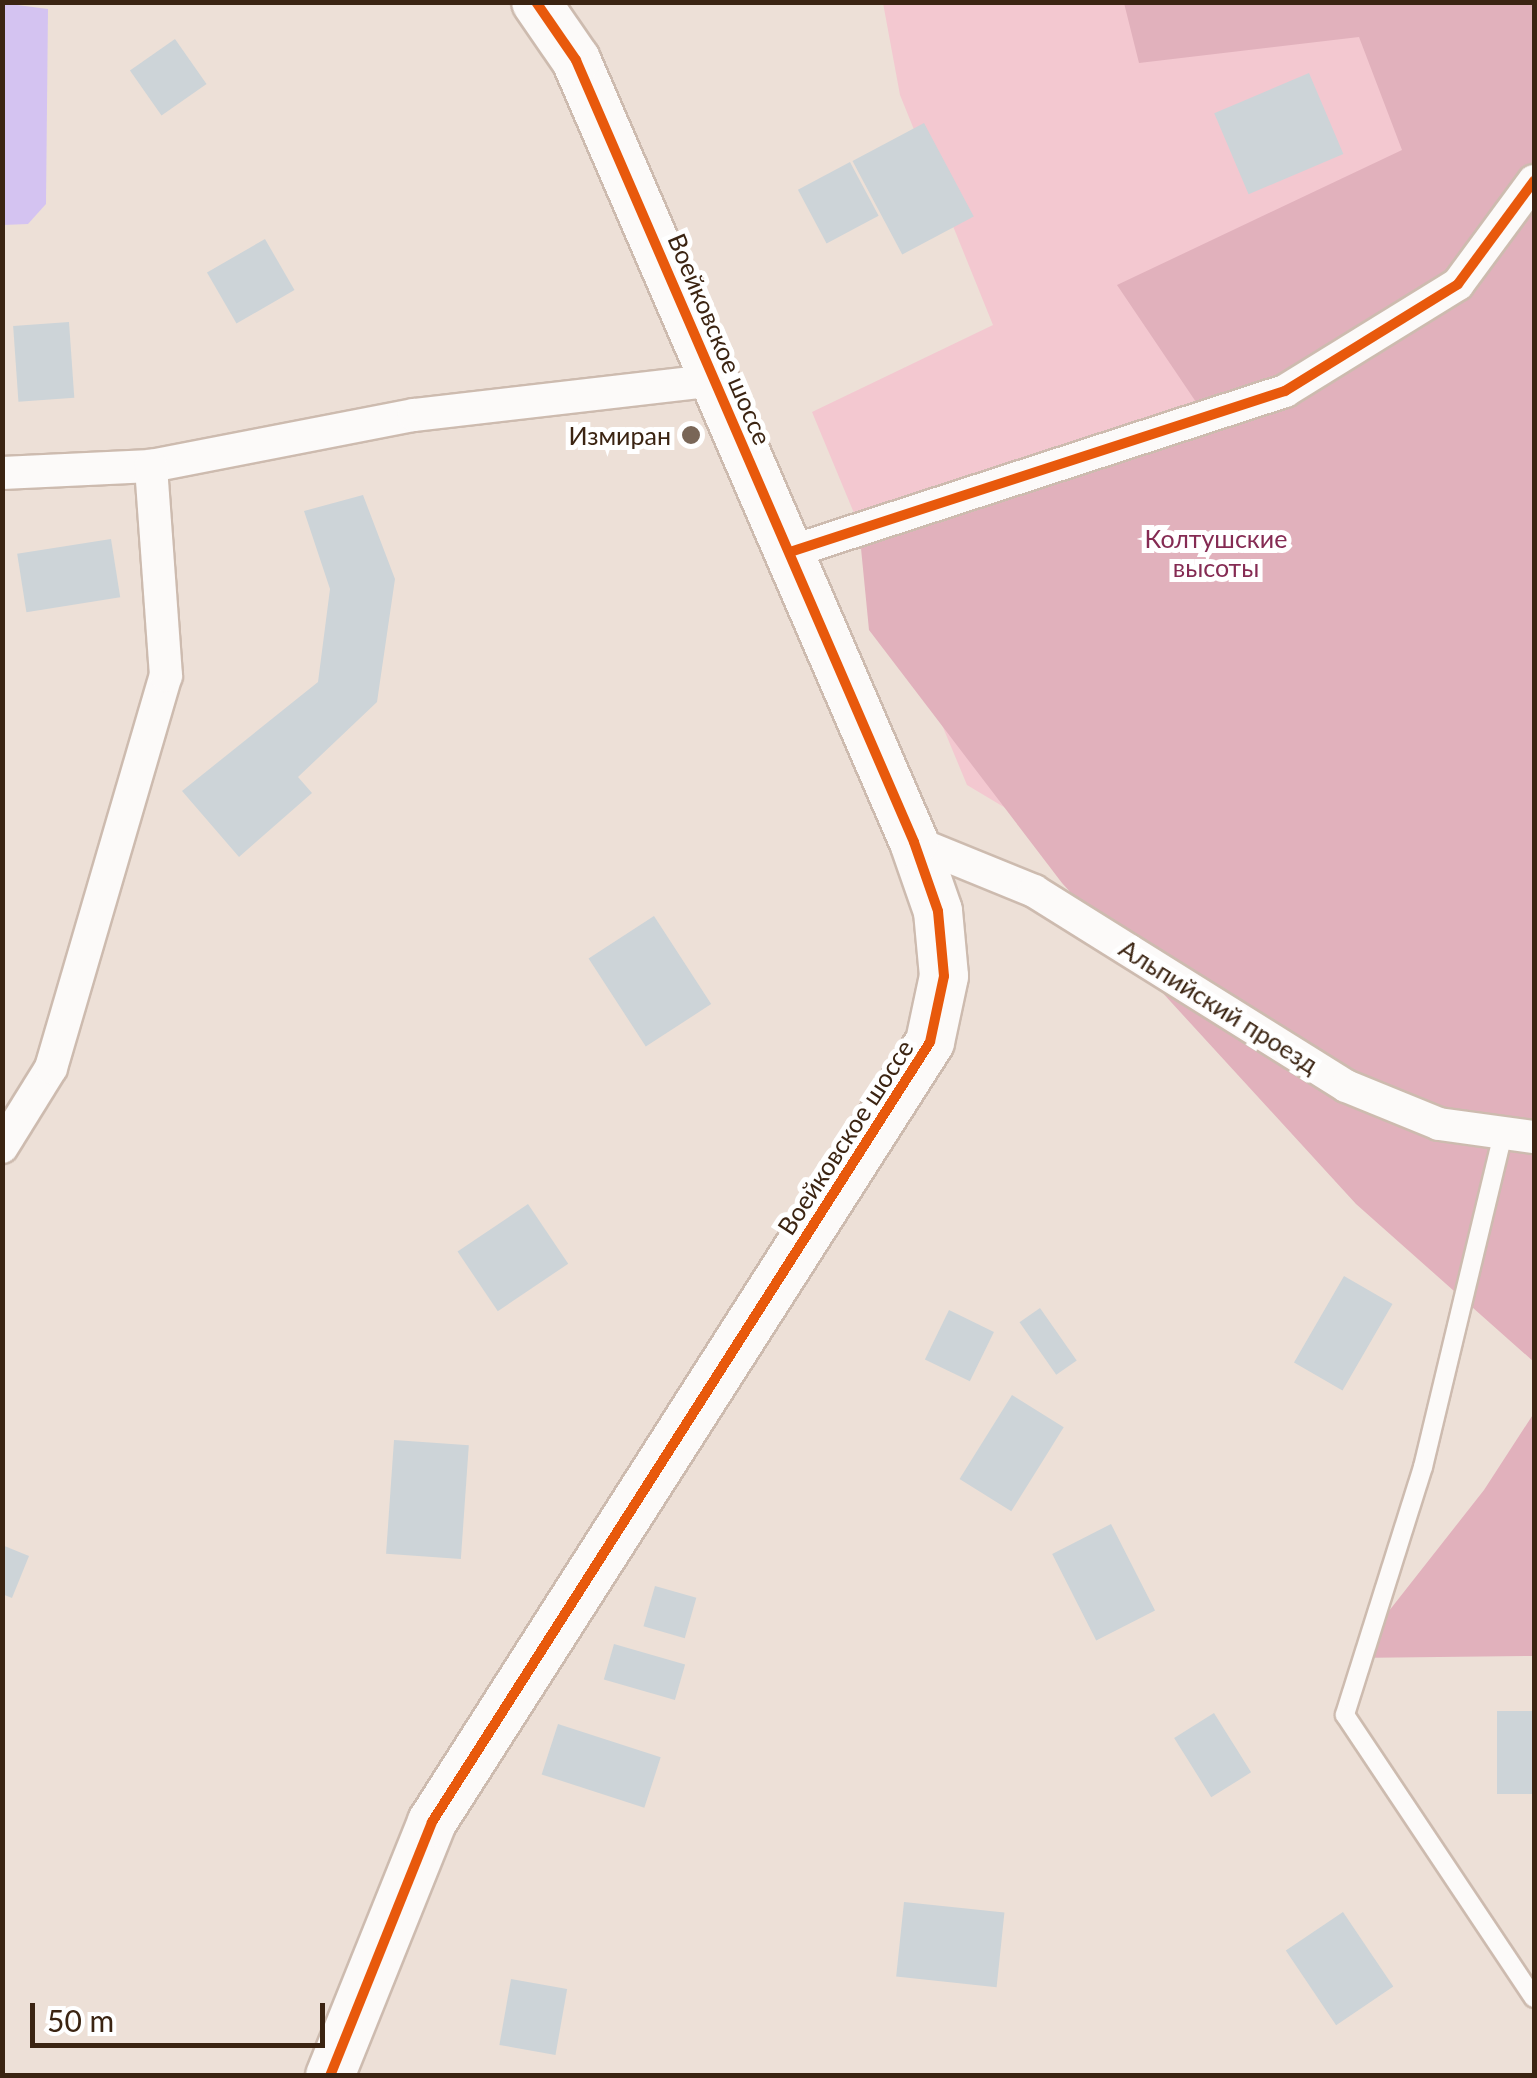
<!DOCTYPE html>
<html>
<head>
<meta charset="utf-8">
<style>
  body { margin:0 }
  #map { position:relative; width:1537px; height:2078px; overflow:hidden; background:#ede0d7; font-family:Lato,sans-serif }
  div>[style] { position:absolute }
  .green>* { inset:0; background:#f3c8d0 }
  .forest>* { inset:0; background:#e1b1bc }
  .water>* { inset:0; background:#d4c3f1 }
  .building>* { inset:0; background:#cdd4d8; transform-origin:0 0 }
  .roads { filter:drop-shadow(2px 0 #cdbbaf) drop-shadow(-2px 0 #cdbbaf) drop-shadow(0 2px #cdbbaf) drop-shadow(0 -2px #cdbbaf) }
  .lane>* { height:18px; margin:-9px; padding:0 9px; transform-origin:9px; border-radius:9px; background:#fcfaf9 }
  .street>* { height:32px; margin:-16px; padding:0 16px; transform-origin:16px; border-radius:16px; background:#fcfaf9 }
  .secondary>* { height:48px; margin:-24px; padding:0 24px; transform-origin:24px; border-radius:24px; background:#fcfaf9 }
  .cycleway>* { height:10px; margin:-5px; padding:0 5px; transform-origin:5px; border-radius:5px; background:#e8590c }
  .dots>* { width:28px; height:28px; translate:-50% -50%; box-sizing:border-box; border:5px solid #fff; border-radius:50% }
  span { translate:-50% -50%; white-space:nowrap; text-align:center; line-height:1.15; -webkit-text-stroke:10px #fff; paint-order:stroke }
  .street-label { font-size:25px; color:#3b2412 }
  .poi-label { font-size:25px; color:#3b2412 }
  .right { translate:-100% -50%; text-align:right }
  .park-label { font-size:25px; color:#852b53 }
  .frame { position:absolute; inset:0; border:5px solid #3b2412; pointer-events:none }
  .scale { position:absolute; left:30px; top:2003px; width:295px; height:45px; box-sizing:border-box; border:5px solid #3b2412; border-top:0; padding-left:12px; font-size:30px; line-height:35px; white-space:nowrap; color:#3b2412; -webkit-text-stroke:8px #fff; paint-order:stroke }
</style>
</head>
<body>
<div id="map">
  <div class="green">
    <i style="clip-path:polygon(883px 3px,1534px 3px,1465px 1082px,967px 785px,812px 412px,993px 325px,900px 95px)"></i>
  </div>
  <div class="forest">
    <i style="clip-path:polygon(1124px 3px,1534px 3px,1534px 1362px,1356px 1204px,1062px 883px,869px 630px,859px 528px,1196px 402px,1117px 285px,1402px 150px,1359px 37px,1139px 63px)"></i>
    <i style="clip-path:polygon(1534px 1413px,1534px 1656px,1352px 1658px,1484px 1490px)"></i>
  </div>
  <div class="water">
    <i style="clip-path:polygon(2px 3px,48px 9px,46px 204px,28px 224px,3px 225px)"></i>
  </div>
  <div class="building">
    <i style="left:175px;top:39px;width:55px;height:55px;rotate:55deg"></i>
    <i style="left:1309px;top:73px;width:88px;height:103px;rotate:67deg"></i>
    <i style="left:924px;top:123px;width:106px;height:81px;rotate:62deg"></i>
    <i style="left:850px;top:162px;width:61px;height:59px;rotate:62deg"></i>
    <i style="left:265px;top:239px;width:59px;height:67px;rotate:60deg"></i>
    <i style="left:69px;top:322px;width:76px;height:56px;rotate:86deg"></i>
    <i style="clip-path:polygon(363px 495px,395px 579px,377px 702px,298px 777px,312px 793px,239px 857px,182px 791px,318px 682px,330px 589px,304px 511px)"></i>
    <i style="left:111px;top:539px;width:59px;height:95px;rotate:81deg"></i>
    <i style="left:654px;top:916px;width:105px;height:78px;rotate:57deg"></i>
    <i style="left:528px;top:1204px;width:72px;height:85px;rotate:56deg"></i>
    <i style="left:1344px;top:1276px;width:56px;height:100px;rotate:30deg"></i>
    <i style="left:1040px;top:1308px;width:64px;height:25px;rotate:55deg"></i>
    <i style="left:949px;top:1310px;width:50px;height:55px;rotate:26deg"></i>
    <i style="left:1012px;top:1395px;width:61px;height:99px;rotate:32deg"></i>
    <i style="left:394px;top:1440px;width:75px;height:114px;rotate:4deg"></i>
    <i style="left:1111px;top:1524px;width:97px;height:66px;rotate:63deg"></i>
    <i style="clip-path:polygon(2px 1545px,29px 1556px,12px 1598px,2px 1594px)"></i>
    <i style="left:655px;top:1586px;width:43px;height:42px;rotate:16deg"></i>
    <i style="left:614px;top:1644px;width:74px;height:37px;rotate:16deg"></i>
    <i style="left:1497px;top:1711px;width:37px;height:83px"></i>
    <i style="left:1214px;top:1713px;width:70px;height:47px;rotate:58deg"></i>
    <i style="left:558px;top:1724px;width:108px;height:53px;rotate:18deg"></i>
    <i style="left:904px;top:1902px;width:101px;height:75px;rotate:6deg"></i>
    <i style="left:1343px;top:1912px;width:90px;height:69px;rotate:56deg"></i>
    <i style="left:511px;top:1979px;width:57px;height:67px;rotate:10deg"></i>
  </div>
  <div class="roads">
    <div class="lane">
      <i style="left:1502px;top:1138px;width:338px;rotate:103.5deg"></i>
      <i style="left:1423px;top:1467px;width:260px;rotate:107.5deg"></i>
      <i style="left:1345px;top:1715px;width:340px;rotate:56.3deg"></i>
    </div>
    <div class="street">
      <i style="left:2px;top:473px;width:149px;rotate:-2.7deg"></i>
      <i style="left:151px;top:466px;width:268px;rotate:-11deg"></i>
      <i style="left:414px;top:415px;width:305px;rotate:-6.6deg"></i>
      <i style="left:790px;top:552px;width:521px;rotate:-18.02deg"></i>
      <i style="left:1285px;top:391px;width:203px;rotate:-31.7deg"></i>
      <i style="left:1458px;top:284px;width:128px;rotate:-53.6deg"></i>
      <i style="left:914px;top:842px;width:130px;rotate:22.2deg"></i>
      <i style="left:1034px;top:891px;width:368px;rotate:32deg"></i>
      <i style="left:1346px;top:1086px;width:100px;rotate:22.2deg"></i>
      <i style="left:1439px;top:1124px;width:96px;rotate:7.8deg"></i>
      <i style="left:2px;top:1147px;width:93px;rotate:-58.2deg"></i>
      <i style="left:51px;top:1068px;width:409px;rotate:-73.7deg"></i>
      <i style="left:166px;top:676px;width:211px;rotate:-94.1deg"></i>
    </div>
    <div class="secondary">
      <i style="left:330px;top:2076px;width:274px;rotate:-68.1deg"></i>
      <i style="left:432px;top:1822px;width:925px;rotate:-57.44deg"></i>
      <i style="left:930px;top:1042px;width:67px;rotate:-78deg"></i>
      <i style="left:944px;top:976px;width:65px;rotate:-95.3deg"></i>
      <i style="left:938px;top:911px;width:73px;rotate:-109.2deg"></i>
      <i style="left:914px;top:842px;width:852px;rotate:-113.38deg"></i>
      <i style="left:576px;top:60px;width:70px;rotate:-124.6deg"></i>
    </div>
  </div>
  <div class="cycleway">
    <i style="left:790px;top:552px;width:521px;rotate:-18.02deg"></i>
    <i style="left:1285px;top:391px;width:203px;rotate:-31.7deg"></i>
    <i style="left:1458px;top:284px;width:128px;rotate:-53.6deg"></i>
    <i style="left:330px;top:2076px;width:274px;rotate:-68.1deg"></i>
    <i style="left:432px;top:1822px;width:925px;rotate:-57.44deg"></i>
    <i style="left:930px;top:1042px;width:67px;rotate:-78deg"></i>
    <i style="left:944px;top:976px;width:65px;rotate:-95.3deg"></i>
    <i style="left:938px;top:911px;width:73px;rotate:-109.2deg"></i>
    <i style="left:914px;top:842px;width:852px;rotate:-113.38deg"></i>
    <i style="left:576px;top:60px;width:70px;rotate:-124.6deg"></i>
  </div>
  <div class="dots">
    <i style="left:691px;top:435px;background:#796657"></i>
  </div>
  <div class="street-label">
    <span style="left:720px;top:339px;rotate:67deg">Воейковское шоссе</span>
    <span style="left:1219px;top:1006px;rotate:32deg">Альпийский проезд</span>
    <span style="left:845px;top:1137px;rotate:-57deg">Воейковское шоссе</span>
  </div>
  <div class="poi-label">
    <span class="right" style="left:671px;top:435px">Измиран</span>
  </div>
  <div class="park-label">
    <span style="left:1216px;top:553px">Колтушские<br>высоты</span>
  </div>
  <div class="frame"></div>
  <div class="scale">50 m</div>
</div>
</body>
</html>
